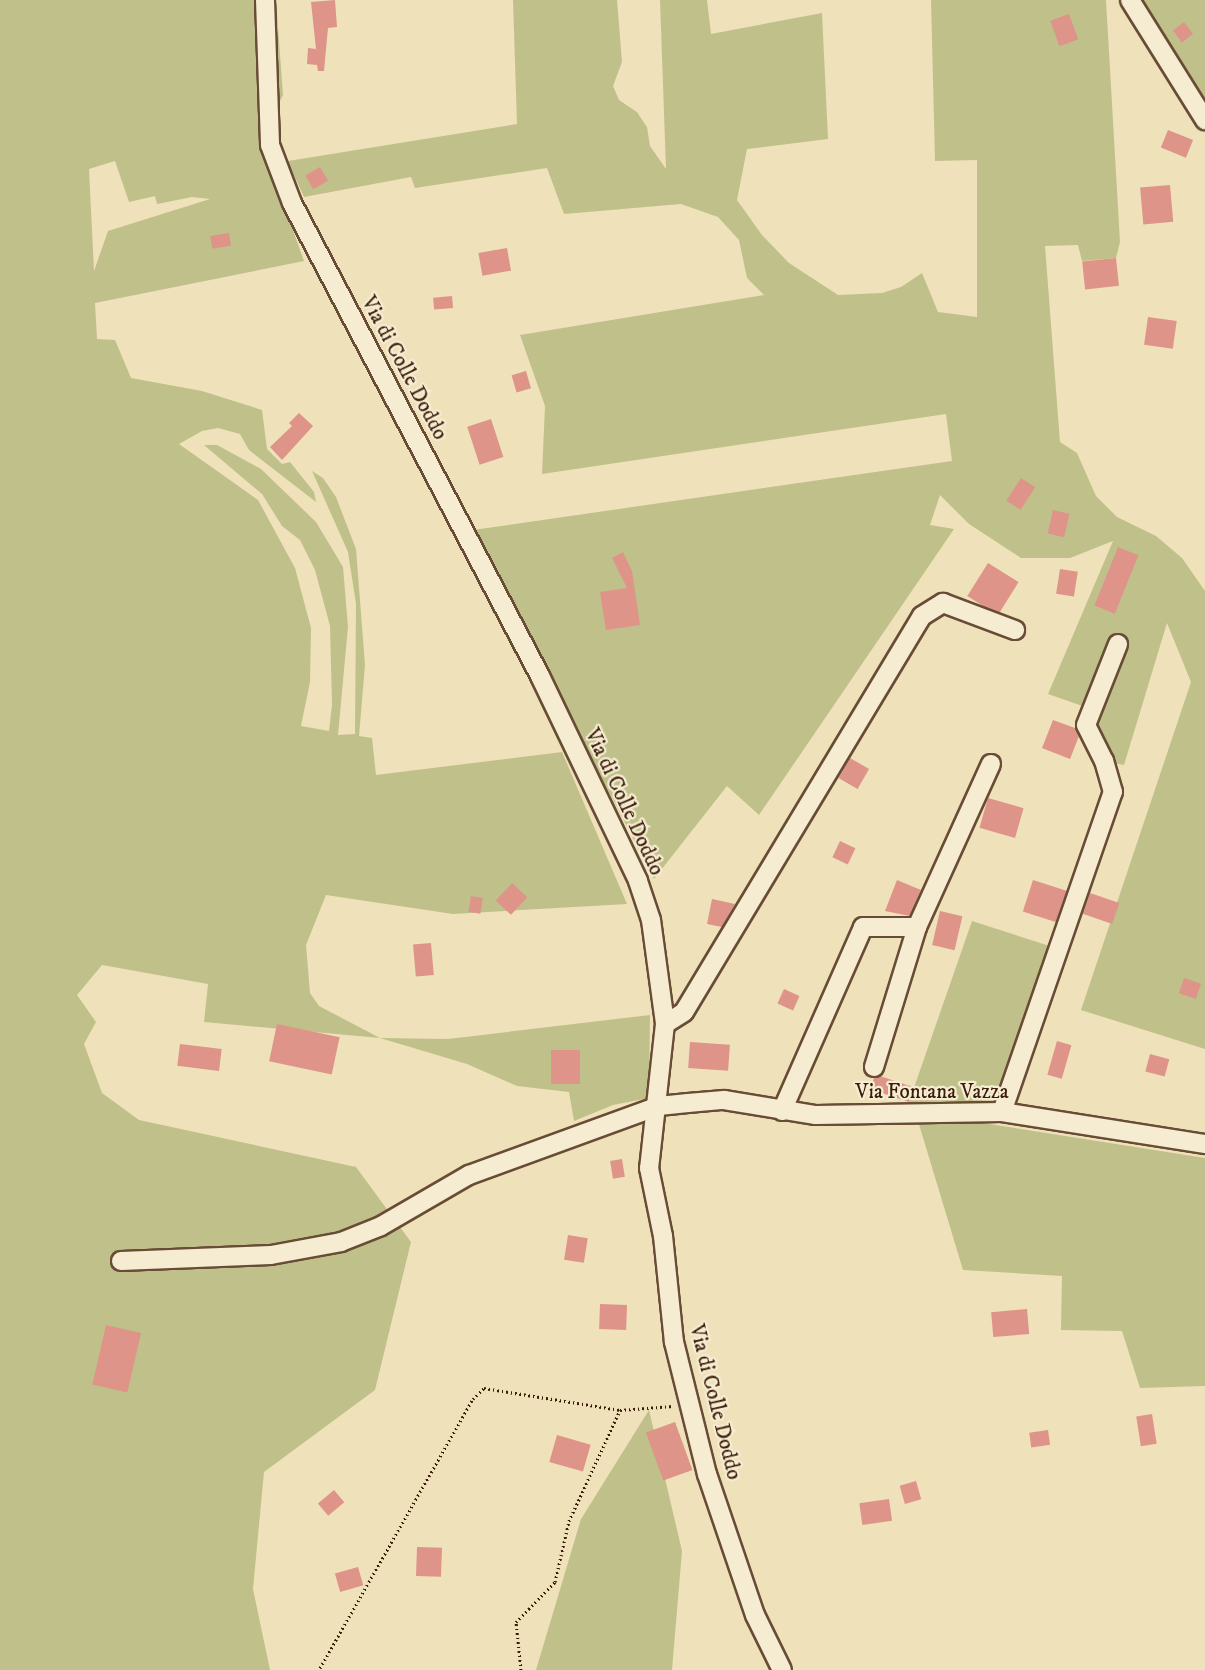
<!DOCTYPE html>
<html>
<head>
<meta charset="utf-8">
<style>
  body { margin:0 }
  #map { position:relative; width:1205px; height:1670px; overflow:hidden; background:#efe1b9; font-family:"IM FELL DW Pica",serif }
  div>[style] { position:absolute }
  .green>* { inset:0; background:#c0c18a }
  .building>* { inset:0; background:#de9488; transform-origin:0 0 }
  .path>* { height:3px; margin-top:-1.5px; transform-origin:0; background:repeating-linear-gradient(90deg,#3b1b09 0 1.5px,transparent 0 4.5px) }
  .roads { filter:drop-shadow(2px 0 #684c35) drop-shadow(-2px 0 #684c35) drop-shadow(0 2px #684c35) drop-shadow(0 -2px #684c35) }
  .minor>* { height:18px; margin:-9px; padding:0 9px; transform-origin:9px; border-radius:9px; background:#f5ecd2 }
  span { translate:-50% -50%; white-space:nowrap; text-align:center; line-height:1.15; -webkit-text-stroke:4.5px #f5ecd2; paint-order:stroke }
  .street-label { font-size:21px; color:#3b1b09 }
</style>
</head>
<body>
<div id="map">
  <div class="green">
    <i style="clip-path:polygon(evenodd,0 0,276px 0,283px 95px,274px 113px,279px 150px,288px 161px,517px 124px,513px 0,617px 0,622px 62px,613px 86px,619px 100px,637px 112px,647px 127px,650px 146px,666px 169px,660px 0,707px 0,711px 34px,822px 13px,828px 139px,747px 149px,737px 200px,762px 235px,789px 263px,838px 295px,882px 293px,901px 287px,922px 273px,938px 312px,977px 317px,977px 160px,935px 161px,931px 0,1106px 0,1120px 242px,1116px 258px,1082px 261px,1078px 245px,1045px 246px,1060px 442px,1077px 453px,1096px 496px,1117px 517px,1156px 536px,1182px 558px,1205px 591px,1205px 1049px,1081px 1010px,1191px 682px,1167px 623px,1124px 765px,1104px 761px,1091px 709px,1048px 694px,1113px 541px,1070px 558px,1021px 558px,969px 524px,940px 495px,930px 525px,954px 529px,759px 815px,727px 786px,654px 879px,473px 530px,952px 461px,946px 414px,542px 474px,545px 406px,520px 335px,764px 295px,747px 278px,739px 240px,718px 217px,681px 204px,564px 214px,547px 168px,415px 188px,411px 177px,304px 197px,288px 162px,284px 170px,274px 177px,304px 261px,95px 303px,97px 339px,115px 340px,131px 378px,202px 391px,262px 410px,267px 449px,282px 464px,290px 462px,314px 492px,316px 502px,249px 450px,240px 434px,218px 428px,202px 431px,179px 444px,258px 500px,295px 568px,311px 628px,310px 682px,301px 726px,329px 731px,332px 705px,330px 626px,315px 570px,300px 540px,282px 526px,262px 494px,204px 445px,217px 445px,261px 469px,316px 522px,343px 567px,348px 627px,338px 735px,355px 734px,356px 604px,348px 552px,312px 471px,323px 478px,336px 497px,356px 549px,365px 665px,359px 736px,372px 738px,376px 775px,562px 752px,627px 904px,453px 914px,326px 895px,306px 945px,310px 993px,319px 1006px,380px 1038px,448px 1039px,650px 1015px,649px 1098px,613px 1105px,574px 1121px,569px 1092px,517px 1086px,467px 1064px,380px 1038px,204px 1022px,208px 984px,102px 965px,77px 995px,96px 1022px,84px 1044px,102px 1093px,139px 1120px,356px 1167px,411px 1242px,375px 1390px,264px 1472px,253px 1589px,270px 1670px,0 1670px,0 0,115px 161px,129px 202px,155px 196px,157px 204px,192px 197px,210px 199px,108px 231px,94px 271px,89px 169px,115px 161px)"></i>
    <i style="clip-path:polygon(1140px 0,1205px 0,1205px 101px)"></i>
    <i style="clip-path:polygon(972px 921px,1059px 949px,1004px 1107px,909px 1102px)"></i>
    <i style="clip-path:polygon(918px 1121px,983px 1123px,1205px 1158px,1205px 1386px,1140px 1388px,1122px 1331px,1061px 1330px,1062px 1276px,963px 1270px)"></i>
    <i style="clip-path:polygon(649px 1410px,682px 1551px,672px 1670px,536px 1670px,581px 1519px)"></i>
  </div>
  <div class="building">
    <i style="clip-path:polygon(335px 0,337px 27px,328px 28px,324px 71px,318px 71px,317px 65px,307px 64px,308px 48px,316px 49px,311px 2px)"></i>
    <i style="left:1069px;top:14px;width:27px;height:20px;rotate:70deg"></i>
    <i style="left:1184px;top:22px;width:15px;height:14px;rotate:53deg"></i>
    <i style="left:1168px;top:130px;width:27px;height:19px;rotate:22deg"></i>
    <i style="left:320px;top:167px;width:16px;height:17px;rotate:60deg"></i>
    <i style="left:1170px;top:185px;width:37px;height:30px;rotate:85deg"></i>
    <i style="left:229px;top:233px;width:13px;height:19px;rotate:81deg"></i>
    <i style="left:507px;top:248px;width:23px;height:29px;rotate:80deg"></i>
    <i style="left:1116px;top:258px;width:28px;height:34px;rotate:84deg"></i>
    <i style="left:452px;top:296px;width:12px;height:19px;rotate:85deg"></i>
    <i style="left:1148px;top:317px;width:29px;height:28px;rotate:8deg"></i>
    <i style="left:526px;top:371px;width:18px;height:15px;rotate:74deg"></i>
    <i style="clip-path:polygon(299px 413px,313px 426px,282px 460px,270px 447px,292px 426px,289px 423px)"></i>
    <i style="left:491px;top:419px;width:40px;height:25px;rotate:72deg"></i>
    <i style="left:1021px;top:478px;width:17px;height:27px;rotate:33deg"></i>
    <i style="left:1053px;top:510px;width:17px;height:24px;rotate:13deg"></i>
    <i style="left:1118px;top:547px;width:22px;height:63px;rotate:22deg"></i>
    <i style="clip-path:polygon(623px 552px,632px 571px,640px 625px,606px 630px,600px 592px,627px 588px,612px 558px)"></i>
    <i style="left:988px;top:563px;width:36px;height:39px;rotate:32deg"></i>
    <i style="left:1060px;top:569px;width:18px;height:25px;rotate:9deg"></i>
    <i style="clip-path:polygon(1053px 720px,1075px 728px,1079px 736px,1070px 759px,1042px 748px)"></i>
    <i style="left:850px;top:758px;width:22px;height:23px;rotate:30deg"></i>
    <i style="left:988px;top:798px;width:37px;height:31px;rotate:16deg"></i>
    <i style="left:840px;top:841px;width:17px;height:18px;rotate:25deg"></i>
    <i style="clip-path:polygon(897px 880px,921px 890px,910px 916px,885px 911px)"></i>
    <i style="left:1033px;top:880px;width:36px;height:33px;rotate:18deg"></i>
    <i style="left:512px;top:883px;width:21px;height:24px;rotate:43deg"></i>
    <i style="left:1090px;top:893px;width:31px;height:22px;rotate:19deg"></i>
    <i style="left:471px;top:896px;width:12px;height:16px;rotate:9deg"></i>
    <i style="clip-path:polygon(712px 899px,735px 904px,722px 927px,707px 924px)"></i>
    <i style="left:940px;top:911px;width:23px;height:35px;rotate:13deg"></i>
    <i style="left:431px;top:943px;width:32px;height:18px;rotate:85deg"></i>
    <i style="left:1184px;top:978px;width:18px;height:16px;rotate:19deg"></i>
    <i style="left:784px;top:989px;width:17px;height:16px;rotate:24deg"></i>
    <i style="left:277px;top:1024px;width:64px;height:38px;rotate:12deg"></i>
    <i style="left:1057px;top:1041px;width:15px;height:35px;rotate:16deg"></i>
    <i style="left:690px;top:1042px;width:40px;height:26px;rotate:4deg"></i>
    <i style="left:180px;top:1044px;width:42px;height:22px;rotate:7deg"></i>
    <i style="left:551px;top:1050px;width:29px;height:34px"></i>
    <i style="left:1150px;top:1054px;width:20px;height:18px;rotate:15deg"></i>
    <i style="clip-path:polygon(880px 1076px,913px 1087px,909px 1102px,870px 1089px,874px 1078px)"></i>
    <i style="left:622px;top:1159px;width:18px;height:12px;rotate:81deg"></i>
    <i style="left:568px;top:1235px;width:20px;height:25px;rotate:9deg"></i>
    <i style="left:600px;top:1304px;width:27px;height:25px;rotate:2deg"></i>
    <i style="left:1027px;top:1309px;width:25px;height:36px;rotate:85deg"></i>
    <i style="left:106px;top:1325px;width:36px;height:61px;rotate:13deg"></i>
    <i style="left:1152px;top:1414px;width:30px;height:16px;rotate:81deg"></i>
    <i style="left:675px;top:1422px;width:51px;height:31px;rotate:70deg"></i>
    <i style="left:1048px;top:1430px;width:15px;height:19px;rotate:82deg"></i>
    <i style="left:557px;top:1435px;width:35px;height:28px;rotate:16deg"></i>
    <i style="left:916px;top:1481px;width:19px;height:17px;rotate:74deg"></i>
    <i style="left:334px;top:1490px;width:16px;height:21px;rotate:50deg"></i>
    <i style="left:889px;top:1499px;width:22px;height:30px;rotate:82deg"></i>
    <i style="left:417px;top:1547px;width:25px;height:29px;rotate:2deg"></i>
    <i style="left:358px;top:1567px;width:19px;height:24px;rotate:74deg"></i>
  </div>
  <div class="path">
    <i style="left:320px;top:1668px;width:309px;rotate:-60.4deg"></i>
    <i style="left:473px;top:1399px;width:16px;rotate:-45deg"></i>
    <i style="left:484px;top:1388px;width:138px;rotate:9.2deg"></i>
    <i style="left:620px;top:1410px;width:53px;rotate:-4.3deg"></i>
    <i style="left:521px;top:1670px;width:48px;rotate:-95.9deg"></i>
    <i style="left:516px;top:1622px;width:56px;rotate:-45.7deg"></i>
    <i style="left:555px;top:1582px;width:63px;rotate:-77.1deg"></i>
    <i style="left:569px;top:1521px;width:122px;rotate:-65.3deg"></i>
  </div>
  <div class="roads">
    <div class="minor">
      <i style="left:265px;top:0;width:145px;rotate:88deg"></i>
      <i style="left:270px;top:145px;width:62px;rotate:69.2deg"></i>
      <i style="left:292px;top:203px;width:534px;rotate:62.33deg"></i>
      <i style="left:540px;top:676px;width:227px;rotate:64.4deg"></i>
      <i style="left:638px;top:881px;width:41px;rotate:71.6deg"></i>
      <i style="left:651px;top:920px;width:105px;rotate:82.3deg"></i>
      <i style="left:665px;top:1024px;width:145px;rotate:96.3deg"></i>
      <i style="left:649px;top:1168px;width:69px;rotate:78.4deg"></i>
      <i style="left:663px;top:1236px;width:107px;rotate:84.1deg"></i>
      <i style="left:674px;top:1342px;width:136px;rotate:76deg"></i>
      <i style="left:707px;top:1474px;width:149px;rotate:71.2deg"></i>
      <i style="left:755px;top:1615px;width:61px;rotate:63.9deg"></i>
      <i style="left:1130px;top:0;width:142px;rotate:58deg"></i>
      <i style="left:665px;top:1024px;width:22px;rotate:-32deg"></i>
      <i style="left:684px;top:1012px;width:462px;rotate:-59deg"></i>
      <i style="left:922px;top:616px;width:25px;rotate:-32deg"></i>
      <i style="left:943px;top:603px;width:77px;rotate:20.6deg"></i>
      <i style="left:874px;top:1067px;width:146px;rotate:-72.9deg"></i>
      <i style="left:917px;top:927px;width:179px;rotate:-65.6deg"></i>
      <i style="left:782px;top:1111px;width:201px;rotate:-66.2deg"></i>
      <i style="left:863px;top:927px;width:54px"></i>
      <i style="left:1002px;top:1112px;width:339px;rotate:-70.9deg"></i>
      <i style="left:1113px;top:792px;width:32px;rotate:-106deg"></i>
      <i style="left:1104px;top:761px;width:40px;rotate:-116.6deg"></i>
      <i style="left:1086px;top:725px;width:87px;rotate:-68.4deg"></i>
      <i style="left:121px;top:1261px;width:150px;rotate:-2.3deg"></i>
      <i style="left:271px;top:1255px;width:71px;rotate:-10.5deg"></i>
      <i style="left:341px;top:1242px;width:43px;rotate:-21.8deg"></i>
      <i style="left:381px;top:1226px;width:102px;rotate:-30.1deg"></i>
      <i style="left:469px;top:1175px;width:202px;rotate:-20deg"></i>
      <i style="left:659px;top:1106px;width:29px;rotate:-6deg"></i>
      <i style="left:688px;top:1103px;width:36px;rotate:-5deg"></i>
      <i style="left:724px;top:1100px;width:93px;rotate:9.3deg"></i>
      <i style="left:816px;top:1115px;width:186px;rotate:-0.9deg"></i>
      <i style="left:1002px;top:1112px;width:206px;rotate:9deg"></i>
    </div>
  </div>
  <div class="street-label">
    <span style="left:404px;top:368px;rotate:62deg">Via di Colle Doddo</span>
    <span style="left:624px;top:802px;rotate:65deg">Via di Colle Doddo</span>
    <span style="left:932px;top:1092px">Via Fontana Vazza</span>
    <span style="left:715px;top:1402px;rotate:76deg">Via di Colle Doddo</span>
  </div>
</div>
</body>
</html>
